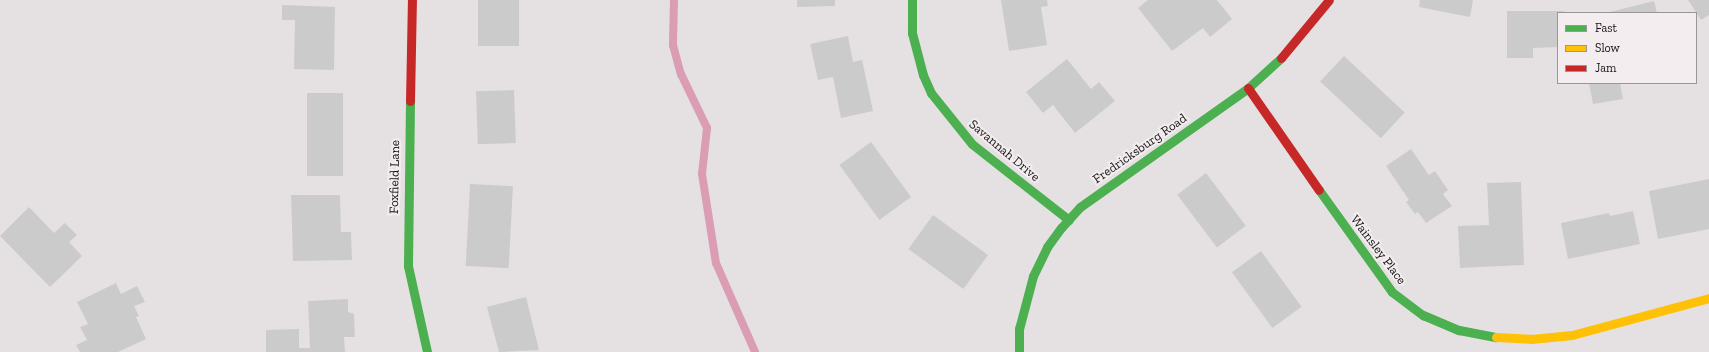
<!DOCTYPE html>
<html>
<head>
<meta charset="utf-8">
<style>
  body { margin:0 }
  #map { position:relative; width:1709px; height:352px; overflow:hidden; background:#e5e1e2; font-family:"Zilla Slab",serif }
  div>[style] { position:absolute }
  .stream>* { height:8px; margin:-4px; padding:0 4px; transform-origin:4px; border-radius:4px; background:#da9db4 }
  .building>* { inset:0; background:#cccbcc; transform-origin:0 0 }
  .fast>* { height:9px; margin:-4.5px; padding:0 4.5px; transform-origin:4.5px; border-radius:4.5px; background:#4caf50 }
  .slow>* { height:9px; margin:-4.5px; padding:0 4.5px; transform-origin:4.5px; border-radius:4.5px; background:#ffc107 }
  .jam>* { height:9px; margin:-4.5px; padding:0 4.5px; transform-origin:4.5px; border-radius:4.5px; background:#c62828 }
  span { translate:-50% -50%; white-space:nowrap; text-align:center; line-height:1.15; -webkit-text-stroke:4px #f3edef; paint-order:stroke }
  .street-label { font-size:13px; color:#151313 }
  .legend { position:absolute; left:1557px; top:12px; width:140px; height:72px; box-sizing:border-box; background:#f3edef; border:1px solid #9a9697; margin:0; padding:5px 7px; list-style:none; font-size:12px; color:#151313 }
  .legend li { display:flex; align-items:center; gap:8px; height:20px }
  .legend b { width:20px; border:1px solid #9a9697 }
</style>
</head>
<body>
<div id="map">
  <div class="stream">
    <i style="left:674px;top:0;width:45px;rotate:91.3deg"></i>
    <i style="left:673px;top:45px;width:30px;rotate:75deg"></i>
    <i style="left:681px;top:74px;width:60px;rotate:64.3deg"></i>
    <i style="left:707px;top:128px;width:46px;rotate:96.2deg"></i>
    <i style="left:702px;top:174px;width:90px;rotate:81.1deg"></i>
    <i style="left:716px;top:263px;width:97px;rotate:66.3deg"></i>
  </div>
  <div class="building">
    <i style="left:478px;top:0;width:41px;height:46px"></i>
    <i style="clip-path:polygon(797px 0,835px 0,835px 6px,797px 7px)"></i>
    <i style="clip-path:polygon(1001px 0,1047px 0,1048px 6px,1041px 7px,1047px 45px,1009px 51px)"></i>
    <i style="clip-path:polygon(1148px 0,1217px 0,1232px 19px,1210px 37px,1203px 28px,1172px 51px,1138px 8px)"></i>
    <i style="clip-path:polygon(1420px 0,1473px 0,1470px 17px,1419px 7px)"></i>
    <i style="clip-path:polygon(1688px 0,1709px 0,1709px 15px,1701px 20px)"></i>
    <i style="clip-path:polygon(1654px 1px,1657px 13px,1610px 13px,1610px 12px)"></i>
    <i style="clip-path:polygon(282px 5px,335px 7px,334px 70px,294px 69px,295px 20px,282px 20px)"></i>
    <i style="clip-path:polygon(1507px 11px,1566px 11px,1558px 13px,1558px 47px,1533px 48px,1533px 58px,1507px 58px)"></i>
    <i style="clip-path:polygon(848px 36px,853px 62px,862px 60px,873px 111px,841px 118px,833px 77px,818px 80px,810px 44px)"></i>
    <i style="left:1344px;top:56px;width:83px;height:35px;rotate:43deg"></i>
    <i style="clip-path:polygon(1067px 59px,1091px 89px,1099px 82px,1115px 101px,1075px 133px,1053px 105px,1043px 113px,1026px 92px)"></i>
    <i style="clip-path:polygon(1589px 83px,1620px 83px,1623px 99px,1593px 104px)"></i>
    <i style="left:514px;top:90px;width:53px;height:38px;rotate:88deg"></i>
    <i style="left:307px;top:93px;width:36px;height:83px"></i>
    <i style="left:871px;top:142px;width:68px;height:39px;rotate:54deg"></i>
    <i style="clip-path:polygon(1411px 149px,1429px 175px,1435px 171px,1448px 190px,1443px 194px,1452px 206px,1426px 223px,1418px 212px,1415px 214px,1406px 202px,1409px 200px,1386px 166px)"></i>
    <i style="left:1206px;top:173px;width:66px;height:36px;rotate:53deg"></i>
    <i style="clip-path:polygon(1709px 179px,1709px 229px,1658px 239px,1649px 191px)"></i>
    <i style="clip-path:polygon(1521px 182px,1524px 265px,1460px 268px,1458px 226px,1489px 225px,1487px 183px)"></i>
    <i style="left:470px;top:184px;width:43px;height:82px;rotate:3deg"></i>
    <i style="clip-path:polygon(291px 195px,340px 195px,341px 232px,351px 232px,352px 260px,293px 261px)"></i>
    <i style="clip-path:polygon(29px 207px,54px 233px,65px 223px,77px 235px,69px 242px,82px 256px,50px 287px,0 236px)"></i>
    <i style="clip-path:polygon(1633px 211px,1640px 244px,1568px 259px,1561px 223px,1609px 213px,1610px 216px)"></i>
    <i style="left:933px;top:215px;width:68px;height:42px;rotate:36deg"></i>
    <i style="left:1261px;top:251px;width:69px;height:36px;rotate:54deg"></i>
    <i style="clip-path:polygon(116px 283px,121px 294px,137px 286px,145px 302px,134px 306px,139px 316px,136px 317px,146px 339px,118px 352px,80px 352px,76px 345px,87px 340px,80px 327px,88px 324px,77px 302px)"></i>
    <i style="clip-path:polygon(526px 297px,539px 350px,499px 352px,487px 307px)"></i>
    <i style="clip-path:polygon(348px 299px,348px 312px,354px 314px,355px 337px,344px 337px,345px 352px,266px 352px,266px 330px,299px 329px,299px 348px,310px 348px,308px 301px)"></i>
  </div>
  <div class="fast">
    <i style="left:912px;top:0;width:33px;rotate:90deg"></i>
    <i style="left:912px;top:33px;width:43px;rotate:75.3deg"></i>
    <i style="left:923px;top:75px;width:20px;rotate:66deg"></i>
    <i style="left:931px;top:93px;width:65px;rotate:51.2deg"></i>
    <i style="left:972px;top:144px;width:123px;rotate:38.1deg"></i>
    <i style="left:410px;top:101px;width:165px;rotate:90.7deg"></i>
    <i style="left:408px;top:266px;width:88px;rotate:77.5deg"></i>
    <i style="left:1319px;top:190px;width:125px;rotate:54.4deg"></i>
    <i style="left:1392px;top:292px;width:39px;rotate:37deg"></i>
    <i style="left:1423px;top:315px;width:39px;rotate:23deg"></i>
    <i style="left:1459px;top:330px;width:38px;rotate:11deg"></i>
    <i style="left:1019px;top:352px;width:23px;rotate:-90deg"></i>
    <i style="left:1019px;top:329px;width:55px;rotate:-75.2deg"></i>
    <i style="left:1033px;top:276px;width:32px;rotate:-64deg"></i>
    <i style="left:1047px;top:247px;width:24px;rotate:-54deg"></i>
    <i style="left:1061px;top:228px;width:28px;rotate:-48deg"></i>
    <i style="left:1080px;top:207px;width:206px;rotate:-35.3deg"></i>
    <i style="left:1248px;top:88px;width:45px;rotate:-42.3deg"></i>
  </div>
  <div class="slow">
    <i style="left:1496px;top:337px;width:35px;rotate:3deg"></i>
    <i style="left:1531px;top:339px;width:41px;rotate:-5.6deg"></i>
    <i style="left:1572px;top:335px;width:142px;rotate:-15.1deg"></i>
  </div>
  <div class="jam">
    <i style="left:1281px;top:58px;width:75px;rotate:-50.4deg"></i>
    <i style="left:1248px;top:88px;width:124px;rotate:55.2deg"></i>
    <i style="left:410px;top:101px;width:101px;rotate:-88.9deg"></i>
  </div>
  <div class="street-label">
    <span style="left:1140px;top:149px;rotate:-35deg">Fredricksburg Road</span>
    <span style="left:1004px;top:151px;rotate:40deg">Savannah Drive</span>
    <span style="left:395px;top:177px;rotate:-89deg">Foxfield Lane</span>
    <span style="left:1378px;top:250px;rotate:53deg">Wainsley Place</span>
  </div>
  <ul class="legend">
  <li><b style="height:5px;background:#4caf50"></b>Fast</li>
  <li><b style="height:5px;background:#ffc107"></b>Slow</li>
  <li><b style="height:5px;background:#c62828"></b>Jam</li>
  </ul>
</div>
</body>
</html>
